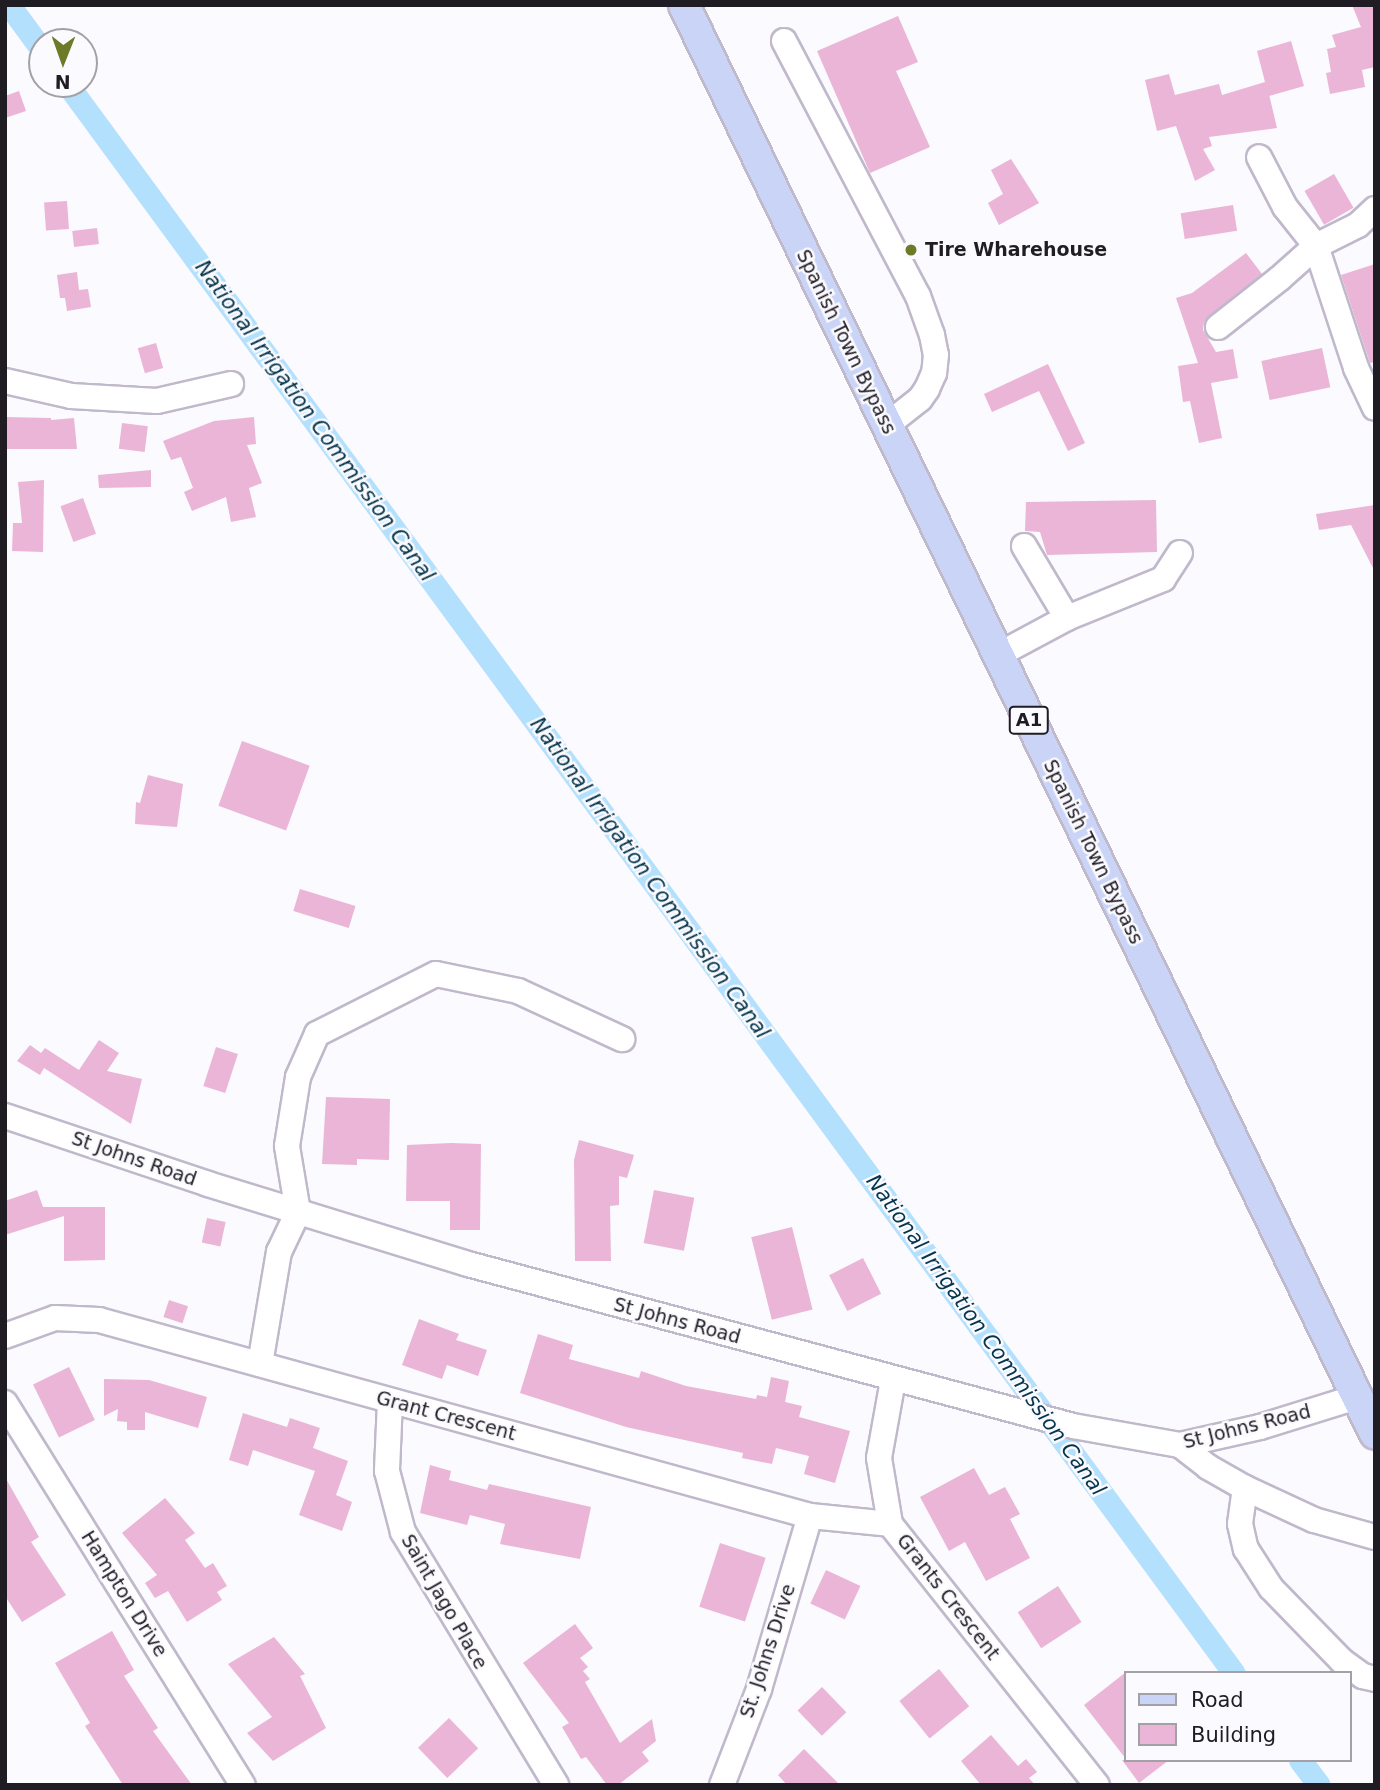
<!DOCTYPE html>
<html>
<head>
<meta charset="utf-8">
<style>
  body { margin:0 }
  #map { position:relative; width:1380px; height:1790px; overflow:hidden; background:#fbfafe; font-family:"DejaVu Sans",sans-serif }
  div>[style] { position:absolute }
  .canal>* { height:23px; margin:-11.5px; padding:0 11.5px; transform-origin:11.5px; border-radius:11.5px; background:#b3e0fc }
  .building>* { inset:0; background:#eab5d7; transform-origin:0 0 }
  .roads { filter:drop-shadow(2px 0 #c0b8cb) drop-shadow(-2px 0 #c0b8cb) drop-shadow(0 2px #c0b8cb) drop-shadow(0 -2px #c0b8cb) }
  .minor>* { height:24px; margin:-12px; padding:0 12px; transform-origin:12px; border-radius:12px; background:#fff }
  .major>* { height:30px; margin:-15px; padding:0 15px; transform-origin:15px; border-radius:15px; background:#c9d4f7 }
  .dots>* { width:19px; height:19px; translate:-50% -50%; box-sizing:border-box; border:4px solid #fbfafe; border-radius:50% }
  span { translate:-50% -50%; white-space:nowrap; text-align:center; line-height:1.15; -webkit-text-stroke:5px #fbfafe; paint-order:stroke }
  .shield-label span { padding:2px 5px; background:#fbfafe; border:2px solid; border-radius:5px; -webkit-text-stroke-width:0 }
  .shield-label { font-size:18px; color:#1f1c23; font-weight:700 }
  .poi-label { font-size:19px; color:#1f1c23; font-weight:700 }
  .left { translate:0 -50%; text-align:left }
  .street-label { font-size:19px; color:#1f1c23 }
  .water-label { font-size:21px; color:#04354c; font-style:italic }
  .frame { position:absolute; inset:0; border:7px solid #1f1c23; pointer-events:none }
  .legend { position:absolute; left:1124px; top:1671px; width:228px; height:91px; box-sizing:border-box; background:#fbfafe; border:2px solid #a3a1a6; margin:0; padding:9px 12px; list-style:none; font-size:21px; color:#1f1c23 }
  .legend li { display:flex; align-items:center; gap:14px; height:35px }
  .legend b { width:35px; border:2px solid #a3a1a6 }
  .north { position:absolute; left:28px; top:28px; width:70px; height:70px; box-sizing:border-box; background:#fbfafe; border:2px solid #a3a1a6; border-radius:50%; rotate:181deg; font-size:19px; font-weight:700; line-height:28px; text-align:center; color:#1f1c23 }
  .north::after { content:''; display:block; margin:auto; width:24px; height:32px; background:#6c7b28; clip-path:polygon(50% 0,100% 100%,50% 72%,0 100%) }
</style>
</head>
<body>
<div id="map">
  <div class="canal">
    <i style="left:9px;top:5px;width:56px;rotate:53.7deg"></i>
    <i style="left:67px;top:84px;width:1971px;rotate:53.71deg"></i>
    <i style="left:1300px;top:1760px;width:31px;rotate:53deg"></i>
  </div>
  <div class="building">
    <i style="clip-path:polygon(1352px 5px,1375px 5px,1375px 67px,1362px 70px,1365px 87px,1330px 94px,1326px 73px,1331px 72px,1327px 49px,1336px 47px,1332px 35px,1361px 27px)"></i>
    <i style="clip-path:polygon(898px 16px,918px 62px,896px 71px,930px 147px,870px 173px,817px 51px)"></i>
    <i style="clip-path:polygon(1291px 41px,1304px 86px,1269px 96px,1268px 90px,1277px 128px,1209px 137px,1212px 146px,1203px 149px,1215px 170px,1195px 181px,1176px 126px,1157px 131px,1145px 80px,1169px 74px,1175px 95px,1219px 84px,1222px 95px,1265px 82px,1257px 51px)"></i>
    <i style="clip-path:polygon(19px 91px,26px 111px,5px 118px,5px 96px)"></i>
    <i style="clip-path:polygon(1011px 159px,1039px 203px,999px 225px,988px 203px,1003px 194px,991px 170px)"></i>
    <i style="left:1334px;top:174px;width:39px;height:34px;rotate:60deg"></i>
    <i style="left:67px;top:201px;width:28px;height:23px;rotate:86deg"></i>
    <i style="left:1233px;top:205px;width:26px;height:53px;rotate:81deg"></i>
    <i style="left:97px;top:228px;width:16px;height:25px;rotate:83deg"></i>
    <i style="clip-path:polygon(1246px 253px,1262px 274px,1204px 322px,1203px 330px,1216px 352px,1233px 349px,1238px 378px,1211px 383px,1222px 438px,1199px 443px,1190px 401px,1183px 402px,1178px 366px,1198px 363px,1176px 298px,1192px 293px)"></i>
    <i style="clip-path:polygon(1375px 264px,1375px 362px,1370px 363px,1341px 275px)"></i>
    <i style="clip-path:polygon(77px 272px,79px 290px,88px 289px,91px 307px,67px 311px,65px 298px,60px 298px,57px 275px)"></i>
    <i style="left:156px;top:343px;width:26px;height:19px;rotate:74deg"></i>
    <i style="left:1322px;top:348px;width:40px;height:62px;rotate:78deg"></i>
    <i style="clip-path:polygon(1048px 364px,1085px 443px,1068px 451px,1039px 391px,992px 412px,984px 394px)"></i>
    <i style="clip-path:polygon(5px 417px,51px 418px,51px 420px,74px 418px,77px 449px,5px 449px)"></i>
    <i style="clip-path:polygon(254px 417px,256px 444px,247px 445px,262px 483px,249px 488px,256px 517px,231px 522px,226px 497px,192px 511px,184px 492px,193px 488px,181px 457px,171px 460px,163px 441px,214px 421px)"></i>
    <i style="left:122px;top:423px;width:26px;height:26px;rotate:7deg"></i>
    <i style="clip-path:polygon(151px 470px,151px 487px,99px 488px,98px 475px)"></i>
    <i style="clip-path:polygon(44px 480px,43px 552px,12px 551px,13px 523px,22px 523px,18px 482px)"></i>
    <i style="left:83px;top:498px;width:38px;height:24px;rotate:70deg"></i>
    <i style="clip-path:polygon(1156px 500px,1157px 552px,1047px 555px,1040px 532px,1025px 531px,1026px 502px)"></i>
    <i style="clip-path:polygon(1375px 505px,1375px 572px,1351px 525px,1319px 530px,1316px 514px)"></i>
    <i style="left:242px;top:741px;width:72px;height:69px;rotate:20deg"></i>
    <i style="clip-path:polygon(148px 775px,183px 784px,177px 827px,135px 824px,136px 802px,140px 803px)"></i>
    <i style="left:300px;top:889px;width:58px;height:23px;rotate:17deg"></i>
    <i style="clip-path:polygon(99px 1040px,119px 1053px,107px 1071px,142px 1079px,131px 1124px,44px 1068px,40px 1075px,17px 1061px,30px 1045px,41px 1053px,45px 1048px,79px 1070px)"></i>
    <i style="left:216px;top:1047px;width:23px;height:41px;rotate:18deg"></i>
    <i style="clip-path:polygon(326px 1097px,390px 1099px,389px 1160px,357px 1159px,357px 1165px,322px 1164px)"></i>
    <i style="clip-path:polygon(579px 1140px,634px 1155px,627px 1178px,619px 1176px,619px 1205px,610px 1206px,611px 1261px,575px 1261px,574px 1160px)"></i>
    <i style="clip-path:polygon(451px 1143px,481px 1144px,480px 1230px,450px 1230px,450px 1201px,406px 1201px,407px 1145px)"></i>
    <i style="clip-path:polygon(37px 1190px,43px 1207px,105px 1207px,105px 1260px,64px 1261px,64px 1216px,5px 1235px,5px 1201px)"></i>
    <i style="left:654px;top:1190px;width:41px;height:54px;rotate:11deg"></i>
    <i style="left:207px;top:1218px;width:19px;height:25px;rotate:12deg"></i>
    <i style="left:792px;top:1227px;width:85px;height:42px;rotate:76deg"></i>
    <i style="left:863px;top:1258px;width:40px;height:38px;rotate:63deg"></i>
    <i style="left:169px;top:1300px;width:20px;height:18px;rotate:18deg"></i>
    <i style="clip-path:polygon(419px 1319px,459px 1334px,456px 1340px,487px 1350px,478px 1376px,447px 1365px,442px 1379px,402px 1365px)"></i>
    <i style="clip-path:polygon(538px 1334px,573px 1345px,569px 1359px,639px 1378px,641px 1371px,686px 1386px,756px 1399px,757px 1395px,767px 1397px,771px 1377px,789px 1381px,785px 1402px,802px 1406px,799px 1417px,850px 1431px,835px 1483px,804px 1474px,809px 1456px,776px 1448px,772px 1464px,742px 1458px,743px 1453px,626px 1427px,520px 1393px)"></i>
    <i style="left:69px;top:1367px;width:59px;height:40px;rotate:64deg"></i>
    <i style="clip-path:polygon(104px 1379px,149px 1380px,207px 1397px,198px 1428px,145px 1412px,145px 1430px,127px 1430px,127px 1422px,117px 1421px,118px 1409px,104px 1416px)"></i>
    <i style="clip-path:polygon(243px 1413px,287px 1427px,290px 1418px,320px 1428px,313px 1448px,348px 1461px,336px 1495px,352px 1502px,342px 1531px,299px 1515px,315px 1471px,253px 1450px,248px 1466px,229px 1460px)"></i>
    <i style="clip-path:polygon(430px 1465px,451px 1471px,449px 1480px,487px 1490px,489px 1484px,591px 1507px,580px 1559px,500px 1544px,505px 1524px,470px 1515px,467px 1525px,420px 1513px)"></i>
    <i style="clip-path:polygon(974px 1468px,989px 1495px,1005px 1487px,1020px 1514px,1010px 1519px,1030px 1558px,986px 1581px,965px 1542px,949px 1551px,920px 1497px)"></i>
    <i style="clip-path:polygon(5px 1477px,39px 1537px,31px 1542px,66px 1595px,22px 1622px,5px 1596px)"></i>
    <i style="clip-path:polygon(165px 1498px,195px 1533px,185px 1540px,205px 1568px,213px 1563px,227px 1586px,217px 1592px,222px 1600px,187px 1622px,168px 1591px,155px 1598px,145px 1583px,157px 1575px,122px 1533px)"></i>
    <i style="left:720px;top:1543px;width:48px;height:67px;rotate:18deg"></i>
    <i style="left:826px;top:1570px;width:38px;height:37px;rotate:25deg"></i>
    <i style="left:1058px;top:1586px;width:43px;height:48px;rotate:57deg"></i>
    <i style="clip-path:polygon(575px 1624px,593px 1648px,580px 1658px,588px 1667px,583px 1671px,590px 1679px,585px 1682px,620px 1743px,652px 1719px,656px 1741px,642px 1752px,649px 1761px,618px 1785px,607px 1785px,586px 1757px,581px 1759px,562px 1727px,569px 1723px,523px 1663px)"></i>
    <i style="clip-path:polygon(112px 1631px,134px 1670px,124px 1676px,158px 1728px,153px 1731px,192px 1785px,123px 1785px,85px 1726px,90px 1723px,55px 1663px)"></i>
    <i style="clip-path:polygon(274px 1637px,305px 1674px,300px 1676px,326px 1728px,273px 1761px,247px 1733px,272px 1717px,228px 1664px)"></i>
    <i style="left:939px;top:1669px;width:48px;height:51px;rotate:51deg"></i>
    <i style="clip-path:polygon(1126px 1672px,1126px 1759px,1084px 1705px)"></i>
    <i style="left:822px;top:1687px;width:35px;height:34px;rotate:46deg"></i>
    <i style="left:449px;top:1718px;width:42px;height:43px;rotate:46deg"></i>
    <i style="clip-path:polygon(991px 1735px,1018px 1766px,1026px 1759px,1037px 1772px,1029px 1778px,1035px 1785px,981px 1785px,961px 1761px)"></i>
    <i style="clip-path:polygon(804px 1749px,840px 1785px,787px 1785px,778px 1775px)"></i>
    <i style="clip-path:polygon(1122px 1760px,1169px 1760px,1139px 1783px)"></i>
  </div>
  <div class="roads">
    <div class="minor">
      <i style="left:784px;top:41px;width:288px;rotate:62.3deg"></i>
      <i style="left:918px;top:296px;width:41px;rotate:70.3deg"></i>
      <i style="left:932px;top:335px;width:20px;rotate:79deg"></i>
      <i style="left:936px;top:355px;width:18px;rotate:96deg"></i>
      <i style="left:934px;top:373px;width:17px;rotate:114deg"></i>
      <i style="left:927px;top:389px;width:12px;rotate:125deg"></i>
      <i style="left:920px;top:399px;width:42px;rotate:141.8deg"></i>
      <i style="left:1375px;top:209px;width:23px;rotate:137deg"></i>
      <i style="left:1358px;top:225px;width:47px;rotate:153.4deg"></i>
      <i style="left:1316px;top:246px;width:128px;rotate:71.8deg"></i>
      <i style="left:1356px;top:368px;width:44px;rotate:64.6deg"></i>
      <i style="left:1218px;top:327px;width:78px;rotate:-38.2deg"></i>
      <i style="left:1279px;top:279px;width:50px;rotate:-41.7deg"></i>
      <i style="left:1316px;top:246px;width:50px;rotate:-128.5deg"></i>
      <i style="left:1285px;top:207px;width:56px;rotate:-117.5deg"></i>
      <i style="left:5px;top:381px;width:68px;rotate:12.8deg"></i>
      <i style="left:71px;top:396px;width:86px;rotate:3.3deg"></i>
      <i style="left:157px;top:401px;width:76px;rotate:-12.9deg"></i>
      <i style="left:1024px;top:546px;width:84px;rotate:59.2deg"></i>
      <i style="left:998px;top:655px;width:78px;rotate:-28.2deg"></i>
      <i style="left:1067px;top:618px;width:104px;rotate:-22.1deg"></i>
      <i style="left:1163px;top:579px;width:31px;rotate:-57deg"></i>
      <i style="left:5px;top:1116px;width:214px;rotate:18.5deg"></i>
      <i style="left:208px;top:1184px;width:272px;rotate:17.1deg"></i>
      <i style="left:468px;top:1264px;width:626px;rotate:14.99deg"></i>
      <i style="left:1073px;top:1426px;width:109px;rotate:10.1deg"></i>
      <i style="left:1180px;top:1445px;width:82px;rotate:-12.7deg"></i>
      <i style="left:1260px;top:1427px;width:102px;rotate:-17.2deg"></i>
      <i style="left:5px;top:1336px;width:53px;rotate:-19.8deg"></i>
      <i style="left:55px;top:1318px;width:44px;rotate:2.6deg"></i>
      <i style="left:99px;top:1320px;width:738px;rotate:15.41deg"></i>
      <i style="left:810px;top:1516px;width:80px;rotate:5.7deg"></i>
      <i style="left:260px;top:1364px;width:114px;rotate:-80.4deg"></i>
      <i style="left:279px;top:1252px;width:44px;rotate:-64.6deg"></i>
      <i style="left:298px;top:1212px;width:67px;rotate:-99.5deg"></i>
      <i style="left:287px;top:1146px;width:70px;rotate:-80.9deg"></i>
      <i style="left:298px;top:1077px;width:47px;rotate:-66.2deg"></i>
      <i style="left:317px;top:1034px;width:133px;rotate:-26.8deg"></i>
      <i style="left:436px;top:974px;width:84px;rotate:11.7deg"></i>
      <i style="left:518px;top:991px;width:115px;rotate:24.8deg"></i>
      <i style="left:893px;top:1380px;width:79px;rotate:100.2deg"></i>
      <i style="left:879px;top:1458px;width:67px;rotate:80.5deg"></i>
      <i style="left:890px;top:1524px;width:333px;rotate:51.6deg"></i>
      <i style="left:390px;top:1401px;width:70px;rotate:92.5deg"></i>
      <i style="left:387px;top:1471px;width:63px;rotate:75.3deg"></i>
      <i style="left:403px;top:1532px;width:296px;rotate:58.8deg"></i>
      <i style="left:5px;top:1403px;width:450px;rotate:58.1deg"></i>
      <i style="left:1180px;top:1445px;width:36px;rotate:38deg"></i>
      <i style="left:1208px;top:1467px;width:43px;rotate:29.6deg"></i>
      <i style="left:1245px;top:1488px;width:76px;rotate:24.9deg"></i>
      <i style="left:1314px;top:1520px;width:63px;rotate:15.6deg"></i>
      <i style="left:1245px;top:1488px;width:36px;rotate:98deg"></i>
      <i style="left:1240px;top:1524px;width:26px;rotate:77deg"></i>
      <i style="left:1246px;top:1549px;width:46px;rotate:57.3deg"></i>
      <i style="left:1271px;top:1588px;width:102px;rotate:45.8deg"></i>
      <i style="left:1342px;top:1661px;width:26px;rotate:36deg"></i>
      <i style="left:1363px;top:1676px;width:12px;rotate:14deg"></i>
      <i style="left:722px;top:1785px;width:103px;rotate:-68.9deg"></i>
      <i style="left:759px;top:1689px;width:180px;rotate:-73.6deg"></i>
    </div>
    <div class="major">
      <i style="left:684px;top:5px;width:1587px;rotate:64.19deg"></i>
    </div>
  </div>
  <div class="dots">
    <i style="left:911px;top:250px;background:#6c7b28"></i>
  </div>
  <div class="shield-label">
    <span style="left:1029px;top:720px">A1</span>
  </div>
  <div class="poi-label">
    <span class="left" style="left:925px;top:250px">Tire Wharehouse</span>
  </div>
  <div class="street-label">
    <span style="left:846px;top:342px;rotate:64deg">Spanish Town Bypass</span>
    <span style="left:1093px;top:852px;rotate:64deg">Spanish Town Bypass</span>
    <span style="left:134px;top:1159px;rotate:19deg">St Johns Road</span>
    <span style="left:677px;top:1321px;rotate:15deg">St Johns Road</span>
    <span style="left:446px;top:1416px;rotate:15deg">Grant Crescent</span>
    <span style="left:1247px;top:1427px;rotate:-14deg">St Johns Road</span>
    <span style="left:124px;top:1594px;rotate:58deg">Hampton Drive</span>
    <span style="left:948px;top:1597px;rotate:52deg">Grants Crescent</span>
    <span style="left:444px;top:1602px;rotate:60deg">Saint Jago Place</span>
    <span style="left:768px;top:1651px;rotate:-72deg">St. Johns Drive</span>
  </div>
  <div class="water-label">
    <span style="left:315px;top:421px;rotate:54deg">National Irrigation Commission Canal</span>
    <span style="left:650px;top:878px;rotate:54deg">National Irrigation Commission Canal</span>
    <span style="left:986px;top:1335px;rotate:54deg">National Irrigation Commission Canal</span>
  </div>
  <div class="frame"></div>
  <ul class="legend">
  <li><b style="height:9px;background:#c9d4f7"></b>Road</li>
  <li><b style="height:19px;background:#eab5d7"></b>Building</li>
  </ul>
  <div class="north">N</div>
</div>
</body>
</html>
